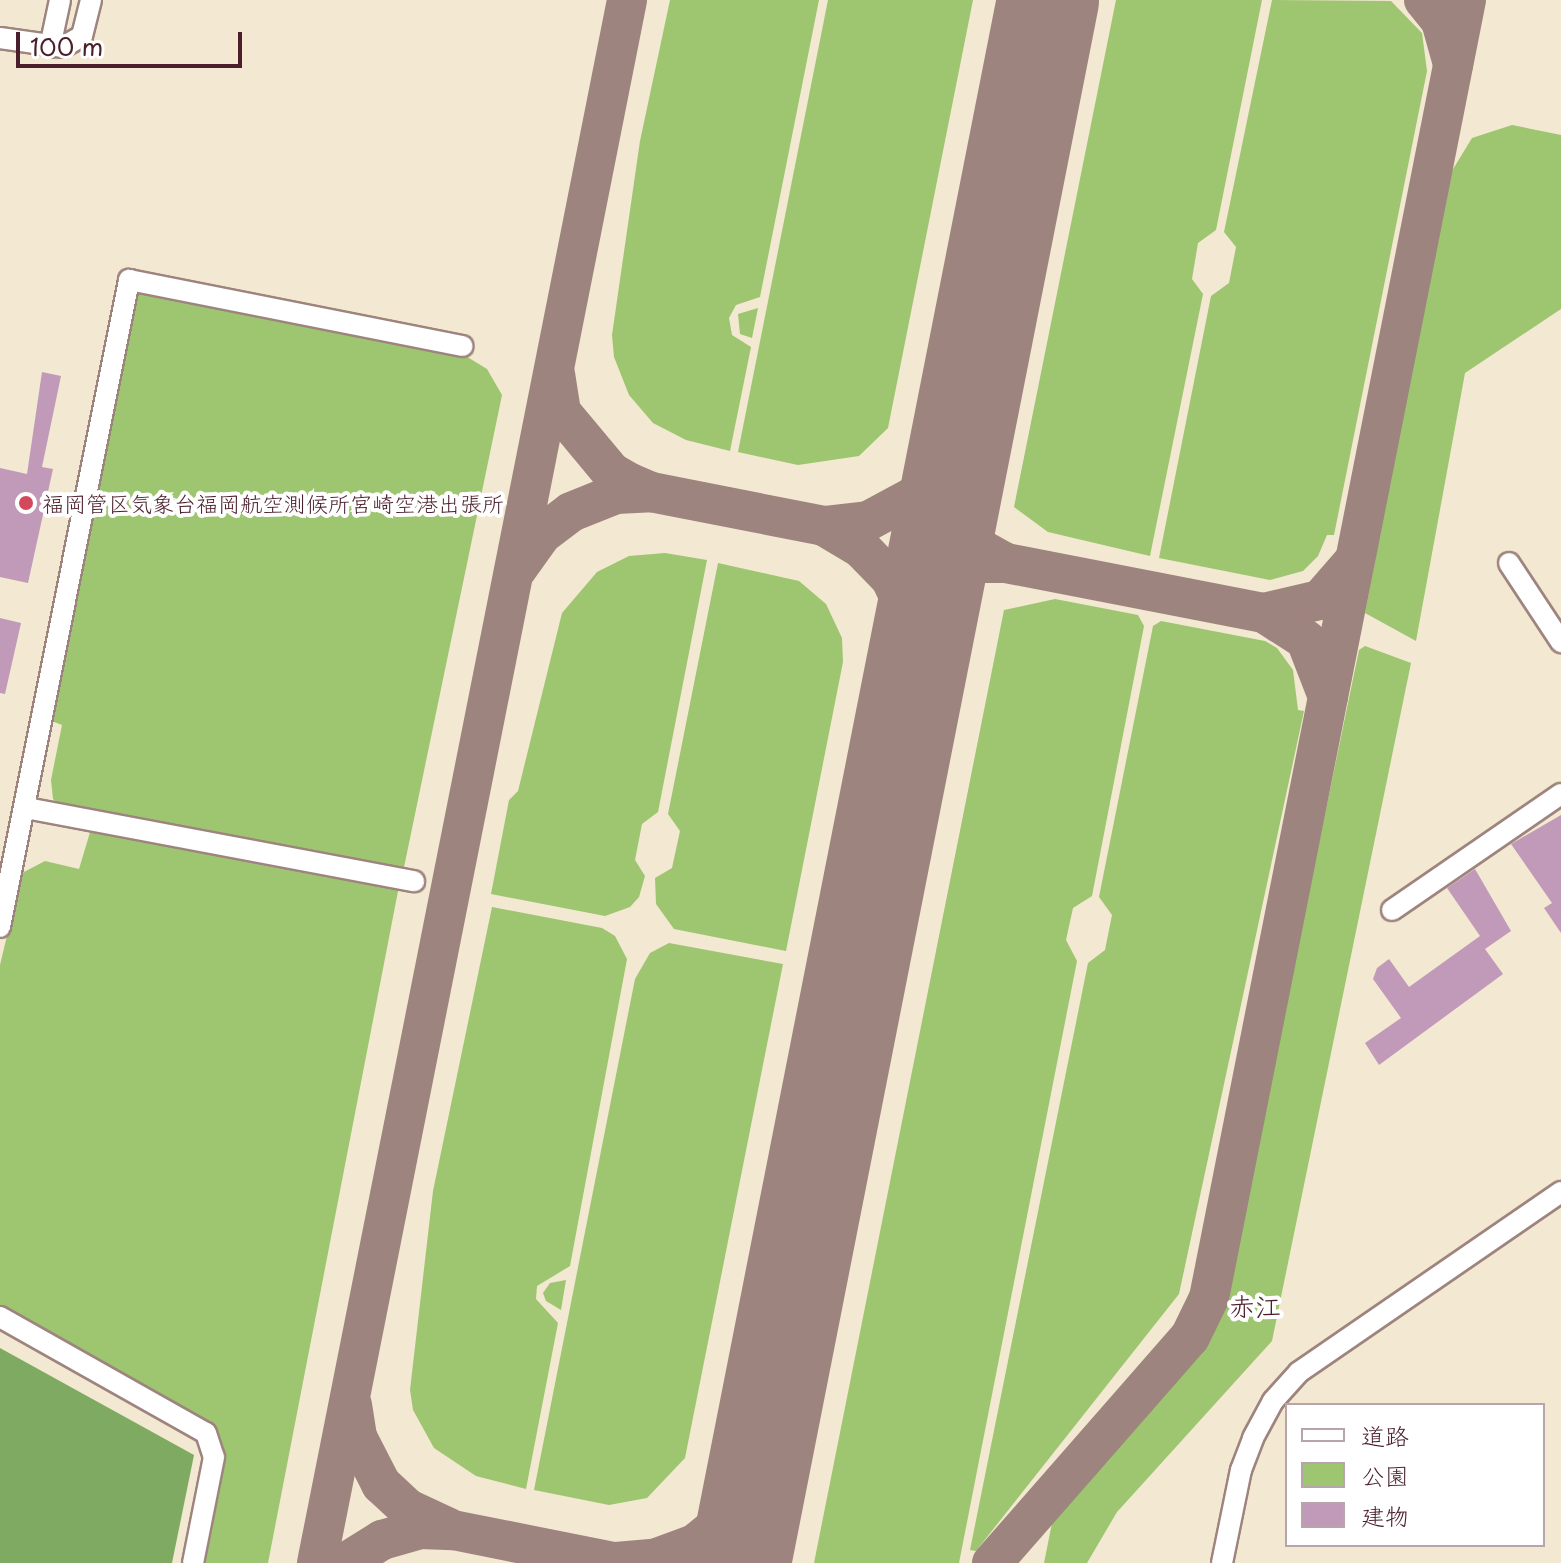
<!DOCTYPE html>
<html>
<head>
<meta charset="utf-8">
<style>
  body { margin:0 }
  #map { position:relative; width:1561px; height:1563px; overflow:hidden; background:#f3e8d1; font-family:"Playpen Sans","Klee One",sans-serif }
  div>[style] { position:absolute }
  .green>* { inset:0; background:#9ec570 }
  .forest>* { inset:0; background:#7eaa62 }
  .taxiway>* { height:40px; margin:-20px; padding:0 20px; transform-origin:20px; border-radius:20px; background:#9e847e }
  .runway>* { height:102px; margin:-51px; padding:0 51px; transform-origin:51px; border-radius:51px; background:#9e847e }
  .building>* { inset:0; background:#c09ab8 }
  .roads { filter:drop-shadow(2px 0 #9e847e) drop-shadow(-2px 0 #9e847e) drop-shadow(0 2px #9e847e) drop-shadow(0 -2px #9e847e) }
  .minor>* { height:20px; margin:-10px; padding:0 10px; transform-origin:10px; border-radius:10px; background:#fff }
  .dots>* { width:22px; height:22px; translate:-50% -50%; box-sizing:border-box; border:4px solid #fff; border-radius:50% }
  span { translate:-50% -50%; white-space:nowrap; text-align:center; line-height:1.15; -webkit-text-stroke:8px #fff; paint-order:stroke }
  .poi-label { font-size:22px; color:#4a1f2b }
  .left { translate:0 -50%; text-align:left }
  .quarter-label { font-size:26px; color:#4a1f2b }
  .legend { position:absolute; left:1285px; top:1403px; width:260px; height:144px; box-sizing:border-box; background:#fff; border:2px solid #b7a5aa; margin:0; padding:10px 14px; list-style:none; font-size:24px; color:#4a1f2b }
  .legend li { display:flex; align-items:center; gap:16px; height:40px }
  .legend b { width:40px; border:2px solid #b7a5aa }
  .scale { position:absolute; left:16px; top:32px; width:226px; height:36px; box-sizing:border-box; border:4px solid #4a1f2b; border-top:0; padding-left:10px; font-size:24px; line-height:28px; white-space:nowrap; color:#4a1f2b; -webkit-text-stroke:6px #fff; paint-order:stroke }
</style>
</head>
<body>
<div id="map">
  <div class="green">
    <i style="clip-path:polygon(670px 0,819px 0,760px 297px,736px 305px,729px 318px,732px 335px,751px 347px,730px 451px,686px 440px,653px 423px,629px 395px,614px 357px,612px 335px,640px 141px)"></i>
    <i style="clip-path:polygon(828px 0,973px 0,888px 428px,859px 456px,798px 465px,738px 452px)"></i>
    <i style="clip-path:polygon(1116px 0,1262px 0,1216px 230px,1198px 243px,1192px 279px,1203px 294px,1150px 556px,1048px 532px,1014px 507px)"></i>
    <i style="clip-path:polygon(1272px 0,1391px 1px,1422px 33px,1427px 71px,1334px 535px,1327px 535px,1318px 556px,1303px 571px,1270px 580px,1159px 558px,1211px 296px,1229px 283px,1236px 247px,1224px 232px)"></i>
    <i style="clip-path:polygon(1512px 125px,1561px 135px,1561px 309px,1465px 373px,1416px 641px,1365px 613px,1447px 179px,1472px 138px)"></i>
    <i style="clip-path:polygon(133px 289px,464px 355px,487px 369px,502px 395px,403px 872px,60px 806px,53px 799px,51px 780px,62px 725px,49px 720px)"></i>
    <i style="clip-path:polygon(758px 308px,752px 338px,740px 334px,738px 314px)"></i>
    <i style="clip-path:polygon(665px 553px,707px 560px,658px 812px,642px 824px,635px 860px,645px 876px,639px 897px,630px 907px,605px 916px,491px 894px,509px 800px,518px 791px,562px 613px,597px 572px,629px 556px)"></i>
    <i style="clip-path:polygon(718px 563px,799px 581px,826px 604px,842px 638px,843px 662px,786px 951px,674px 929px,656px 904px,655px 878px,672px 868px,680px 831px,668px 814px)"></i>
    <i style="clip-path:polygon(1055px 599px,1138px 615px,1144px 626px,1092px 896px,1073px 908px,1066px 940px,1077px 961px,959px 1563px,814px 1563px,1004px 610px)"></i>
    <i style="clip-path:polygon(1161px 621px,1265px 641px,1277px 648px,1293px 670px,1298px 710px,1304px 711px,1179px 1294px,976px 1551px,970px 1550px,1088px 963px,1105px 950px,1112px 915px,1099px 897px,1153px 626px)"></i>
    <i style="clip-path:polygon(1365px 646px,1411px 663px,1272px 1341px,1117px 1512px,1087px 1563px,1044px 1563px,1052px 1523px,1066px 1495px,1200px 1345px,1226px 1292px,1359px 650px)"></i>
    <i style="clip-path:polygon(91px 829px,399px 886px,268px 1563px,201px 1563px,221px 1447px,0 1309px,0 965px,22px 873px,45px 861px,79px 869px)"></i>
    <i style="clip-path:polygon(492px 907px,602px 928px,615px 936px,627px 959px,570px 1266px,537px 1286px,536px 1299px,558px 1323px,526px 1489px,476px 1476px,434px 1448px,413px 1410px,410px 1390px,433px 1191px)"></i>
    <i style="clip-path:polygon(669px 943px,783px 964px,685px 1458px,647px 1498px,609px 1505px,534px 1490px,635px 979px,650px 953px)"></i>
    <i style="clip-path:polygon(566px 1280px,561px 1310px,546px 1301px,543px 1293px,550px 1283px)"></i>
  </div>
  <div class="forest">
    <i style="clip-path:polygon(0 1348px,194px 1455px,172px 1563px,0 1563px)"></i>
  </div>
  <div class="taxiway">
    <i style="left:1424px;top:0;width:27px;rotate:51deg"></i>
    <i style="left:1441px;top:21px;width:45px;rotate:74.4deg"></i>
    <i style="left:555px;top:374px;width:38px;rotate:81deg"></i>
    <i style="left:561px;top:412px;width:78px;rotate:50.2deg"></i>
    <i style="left:611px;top:472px;width:22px;rotate:30deg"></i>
    <i style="left:630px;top:483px;width:23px;rotate:23deg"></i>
    <i style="left:651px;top:492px;width:176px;rotate:11.1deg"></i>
    <i style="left:824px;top:526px;width:44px;rotate:-6.5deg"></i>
    <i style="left:868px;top:521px;width:59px;rotate:-28.3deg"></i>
    <i style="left:920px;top:493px;width:43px;rotate:-49.7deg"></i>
    <i style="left:948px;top:460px;width:47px;rotate:-66.2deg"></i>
    <i style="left:954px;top:478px;width:22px;rotate:93deg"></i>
    <i style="left:953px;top:500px;width:30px;rotate:73deg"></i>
    <i style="left:962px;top:529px;width:23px;rotate:50deg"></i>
    <i style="left:977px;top:547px;width:33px;rotate:29deg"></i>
    <i style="left:1006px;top:563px;width:263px;rotate:11deg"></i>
    <i style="left:1264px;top:613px;width:57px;rotate:-13.1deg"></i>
    <i style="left:1320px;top:600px;width:50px;rotate:-49deg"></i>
    <i style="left:824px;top:526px;width:43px;rotate:30.7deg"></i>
    <i style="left:861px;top:548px;width:43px;rotate:45.9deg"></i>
    <i style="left:891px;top:579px;width:45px;rotate:65.1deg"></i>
    <i style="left:910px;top:620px;width:61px;rotate:86.2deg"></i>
    <i style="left:517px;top:569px;width:43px;rotate:-54.5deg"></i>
    <i style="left:542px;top:534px;width:36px;rotate:-37deg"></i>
    <i style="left:571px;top:512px;width:48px;rotate:-21.8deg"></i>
    <i style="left:616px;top:494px;width:35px;rotate:-3deg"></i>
    <i style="left:1264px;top:613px;width:50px;rotate:32.7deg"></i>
    <i style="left:1306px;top:640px;width:61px;rotate:68.9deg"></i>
    <i style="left:924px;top:632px;width:31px;rotate:-73deg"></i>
    <i style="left:933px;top:602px;width:33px;rotate:-52deg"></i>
    <i style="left:953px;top:576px;width:29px;rotate:-27deg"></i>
    <i style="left:979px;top:563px;width:27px"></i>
    <i style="left:352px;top:1405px;width:32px;rotate:81deg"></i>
    <i style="left:357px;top:1437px;width:53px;rotate:62.9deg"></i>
    <i style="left:381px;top:1484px;width:37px;rotate:43deg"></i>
    <i style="left:408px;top:1509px;width:45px;rotate:24.9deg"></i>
    <i style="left:616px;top:1562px;width:38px;rotate:-5deg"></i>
    <i style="left:654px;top:1559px;width:44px;rotate:-20.1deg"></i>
    <i style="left:695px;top:1544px;width:43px;rotate:-39.3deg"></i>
    <i style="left:728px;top:1517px;width:68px;rotate:-61.2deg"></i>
    <i style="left:317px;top:1563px;width:1593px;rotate:-78.78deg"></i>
    <i style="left:345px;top:1563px;width:44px;rotate:-31.9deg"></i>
    <i style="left:382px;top:1540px;width:40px;rotate:-16deg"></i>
    <i style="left:420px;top:1529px;width:33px;rotate:2deg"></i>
    <i style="left:453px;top:1530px;width:168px;rotate:11.3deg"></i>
    <i style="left:992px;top:1563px;width:300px;rotate:-48.8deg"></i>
    <i style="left:1190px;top:1337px;width:43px;rotate:-64deg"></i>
    <i style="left:1209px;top:1298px;width:1323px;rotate:-78.8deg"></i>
  </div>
  <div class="runway">
    <i style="left:740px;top:1563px;width:1593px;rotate:-78.85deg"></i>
  </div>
  <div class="building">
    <i style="clip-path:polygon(42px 372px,61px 376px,42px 467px,53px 469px,28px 583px,0 577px,0 468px,27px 474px)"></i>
    <i style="clip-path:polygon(0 618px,21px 623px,5px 694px,0 693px)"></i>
    <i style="clip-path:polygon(1561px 815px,1561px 933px,1544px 908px,1552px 903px,1511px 844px)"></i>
    <i style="clip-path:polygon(1475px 869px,1511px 931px,1485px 949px,1503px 974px,1379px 1065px,1365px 1043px,1401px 1018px,1373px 979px,1377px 968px,1389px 959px,1409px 987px,1480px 936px,1447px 888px)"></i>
  </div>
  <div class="roads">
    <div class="minor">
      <i style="left:0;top:38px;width:64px;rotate:8.1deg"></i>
      <i style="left:63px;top:47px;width:22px;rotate:-30deg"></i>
      <i style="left:82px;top:36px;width:37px;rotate:-76deg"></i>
      <i style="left:50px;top:47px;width:48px;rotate:-78deg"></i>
      <i style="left:1509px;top:563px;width:95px;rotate:56.6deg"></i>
      <i style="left:26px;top:808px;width:395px;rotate:10.7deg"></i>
      <i style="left:1392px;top:910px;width:205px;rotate:-34.5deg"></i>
      <i style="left:0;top:927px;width:660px;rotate:-78.72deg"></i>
      <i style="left:129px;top:280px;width:340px;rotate:11.2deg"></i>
      <i style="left:0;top:1317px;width:236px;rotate:29.4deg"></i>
      <i style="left:206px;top:1433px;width:25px;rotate:72deg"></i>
      <i style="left:214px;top:1457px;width:108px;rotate:101.2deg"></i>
      <i style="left:1222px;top:1563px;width:95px;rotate:-78.5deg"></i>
      <i style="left:1241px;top:1470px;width:34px;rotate:-69deg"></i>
      <i style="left:1253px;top:1438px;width:42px;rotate:-61.6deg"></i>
      <i style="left:1273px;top:1401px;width:39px;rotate:-48deg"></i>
      <i style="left:1299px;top:1372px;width:318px;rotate:-34.5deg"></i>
    </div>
  </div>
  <div class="dots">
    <i style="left:26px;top:503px;background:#d1495b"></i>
  </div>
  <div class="poi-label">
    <span class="left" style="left:42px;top:503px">福岡管区気象台福岡航空測候所宮崎空港出張所</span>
  </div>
  <div class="quarter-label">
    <span style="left:1255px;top:1306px">赤江</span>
  </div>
  <ul class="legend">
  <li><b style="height:10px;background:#fff"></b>道路</li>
  <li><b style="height:22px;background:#9ec570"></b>公園</li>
  <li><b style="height:22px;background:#c09ab8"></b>建物</li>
  </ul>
  <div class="scale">100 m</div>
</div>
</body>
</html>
